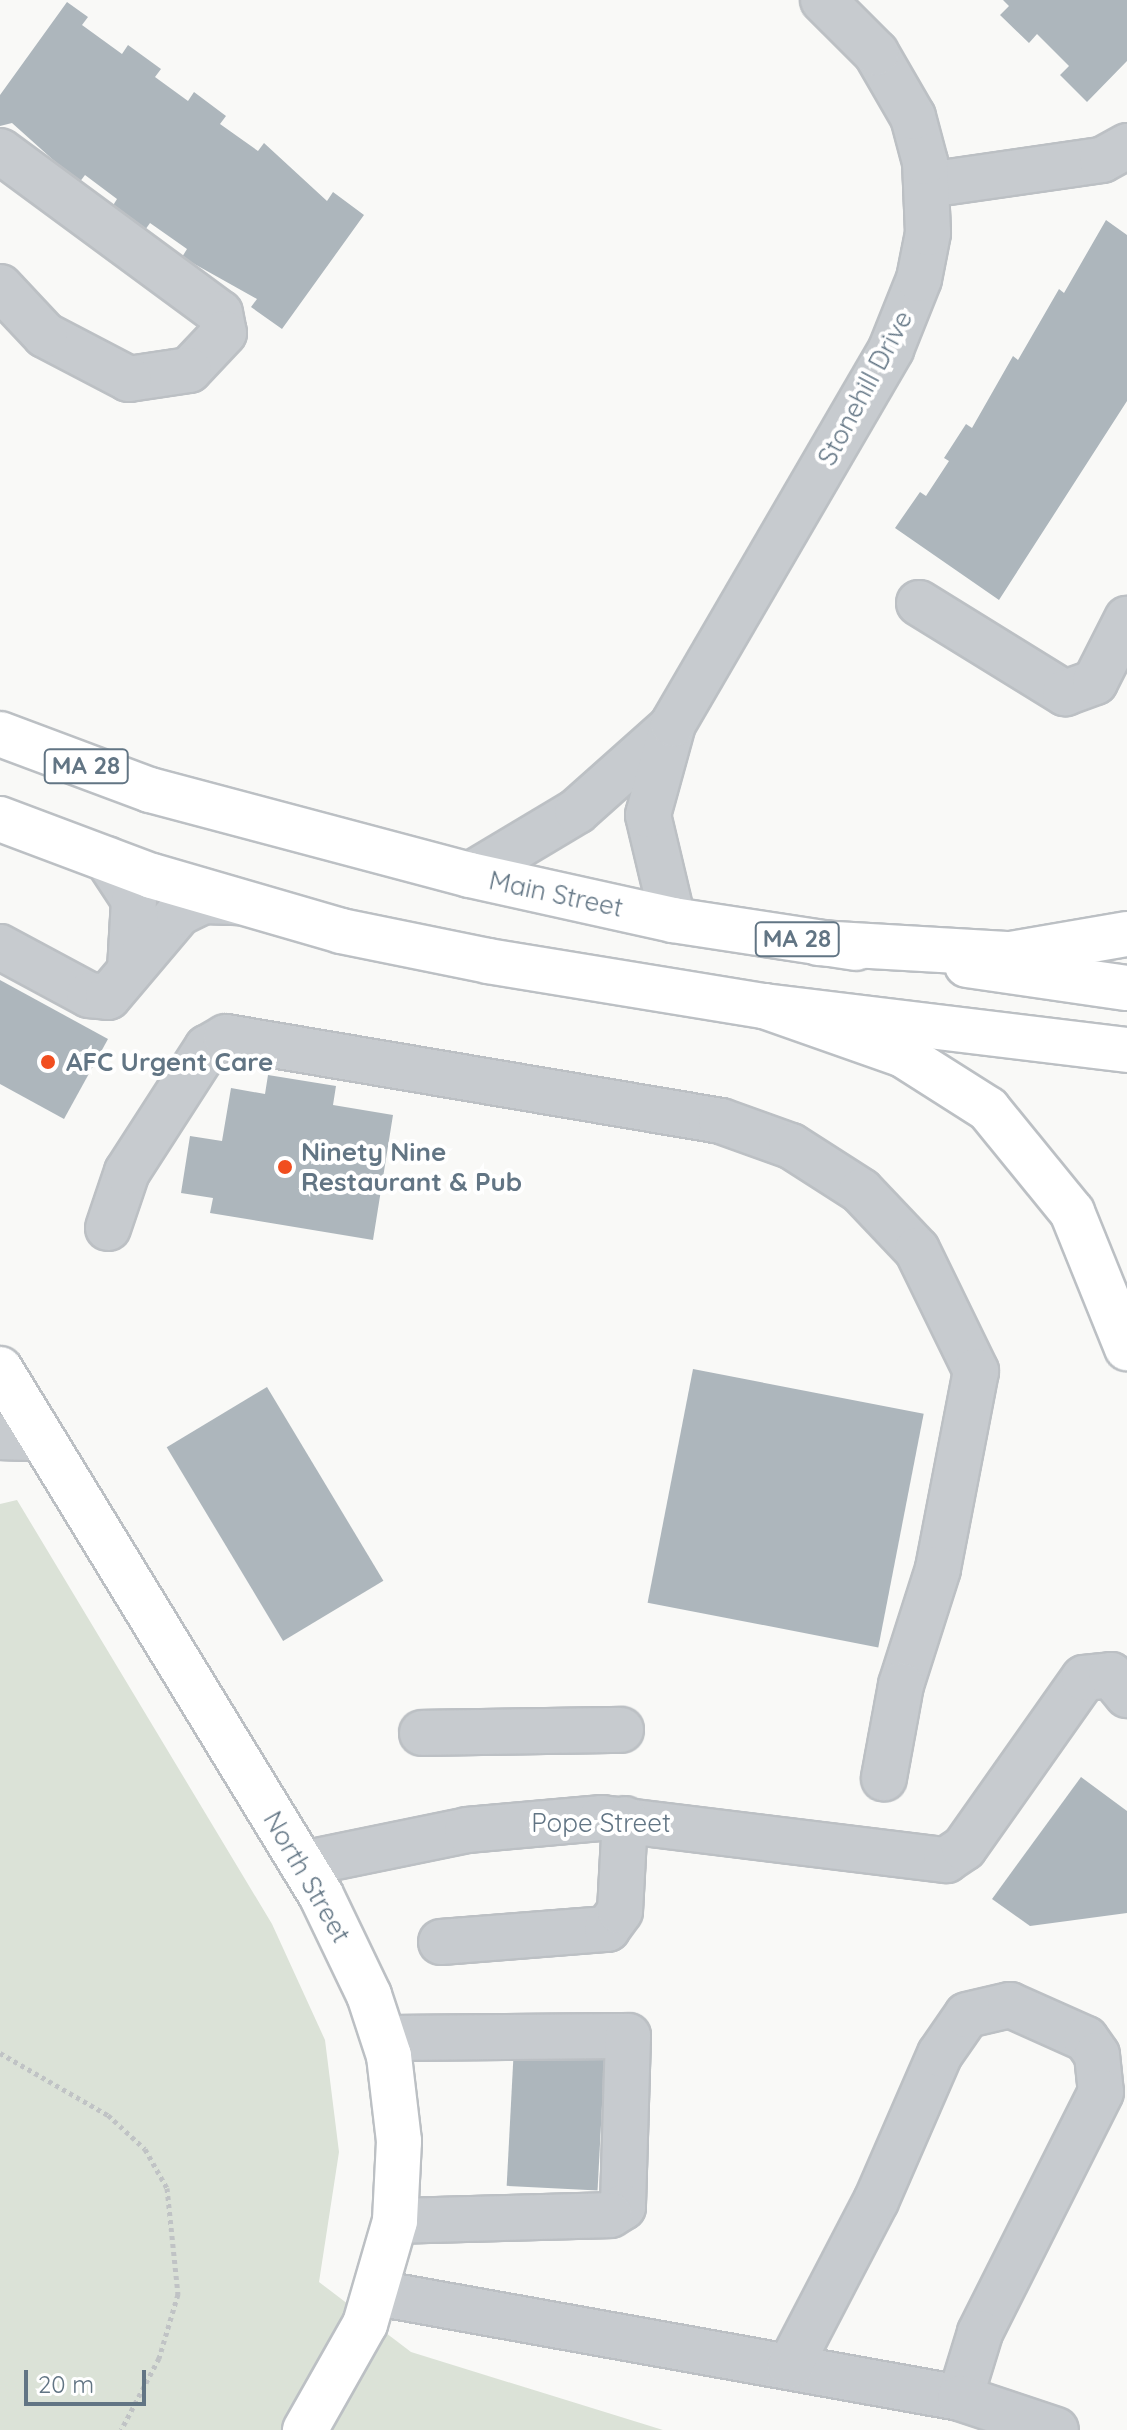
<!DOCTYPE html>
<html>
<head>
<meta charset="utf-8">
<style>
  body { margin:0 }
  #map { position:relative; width:1127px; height:2430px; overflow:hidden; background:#f9f9f7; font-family:Quicksand,sans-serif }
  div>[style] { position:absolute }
  .green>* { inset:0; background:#dbe2d7 }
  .building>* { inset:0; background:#adb6bc; transform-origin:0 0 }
  .path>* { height:5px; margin-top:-2.5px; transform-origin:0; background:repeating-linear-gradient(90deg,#c0c3c5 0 4px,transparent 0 8px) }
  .roads { filter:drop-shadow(2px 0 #bcc0c4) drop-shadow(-2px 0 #bcc0c4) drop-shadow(0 2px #bcc0c4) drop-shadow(0 -2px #bcc0c4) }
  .minor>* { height:44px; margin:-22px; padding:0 22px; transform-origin:22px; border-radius:22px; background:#c7cbcf }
  .major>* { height:44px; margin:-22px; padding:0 22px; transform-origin:22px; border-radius:22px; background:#fff }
  .highway>* { height:44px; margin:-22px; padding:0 22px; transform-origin:22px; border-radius:22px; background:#fff }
  .dots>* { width:22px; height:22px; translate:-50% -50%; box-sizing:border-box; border:4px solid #fff; border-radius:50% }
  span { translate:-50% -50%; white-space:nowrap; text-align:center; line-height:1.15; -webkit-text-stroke:8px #fff; paint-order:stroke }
  .shield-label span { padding:2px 6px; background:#fff; border:2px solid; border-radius:6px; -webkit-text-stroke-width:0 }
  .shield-label { font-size:24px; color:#627584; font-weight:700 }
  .street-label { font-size:26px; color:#627584 }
  .poi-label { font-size:26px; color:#627584; font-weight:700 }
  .left { translate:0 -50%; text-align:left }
  .scale { position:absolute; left:24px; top:2370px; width:122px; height:36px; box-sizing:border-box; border:4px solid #627584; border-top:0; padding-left:10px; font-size:24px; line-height:28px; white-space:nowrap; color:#627584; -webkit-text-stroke:6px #fff; paint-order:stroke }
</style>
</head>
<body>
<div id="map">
  <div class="green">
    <i style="clip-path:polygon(17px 1500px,272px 1924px,325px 2040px,339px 2152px,319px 2282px,411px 2352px,663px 2430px,0 2430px,0 1504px)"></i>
  </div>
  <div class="building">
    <i style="clip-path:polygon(1003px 0,1127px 0,1127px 61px,1087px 102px,1060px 75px,1069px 66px,1037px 34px,1029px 43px,1000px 15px,1009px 6px)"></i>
    <i style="clip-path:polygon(67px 2px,88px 17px,82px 25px,122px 54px,128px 45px,161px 69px,155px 77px,188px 101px,194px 92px,226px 116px,220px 124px,258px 151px,264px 143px,327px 201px,333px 192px,364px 215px,282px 329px,251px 307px,257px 299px,182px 257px,187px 249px,150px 223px,145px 230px,112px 207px,117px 199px,85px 175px,79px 183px,12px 123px,0 126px,0 95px)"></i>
    <i style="clip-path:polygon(1106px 220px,1127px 235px,1127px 401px,999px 600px,895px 528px,920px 492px,926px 496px,949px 461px,944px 458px,966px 424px,972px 428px,1013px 356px,1018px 360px,1059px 289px,1064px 293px)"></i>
    <i style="clip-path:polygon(0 980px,108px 1039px,64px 1119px,0 1084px)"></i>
    <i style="clip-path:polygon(268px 1075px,336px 1086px,333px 1105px,393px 1115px,373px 1240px,210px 1213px,213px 1198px,181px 1193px,190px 1136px,222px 1141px,231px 1088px,265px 1094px)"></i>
    <i style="left:693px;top:1369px;width:235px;height:238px;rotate:11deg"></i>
    <i style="left:267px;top:1387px;width:226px;height:117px;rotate:59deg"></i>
    <i style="clip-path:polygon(1081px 1777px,1127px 1811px,1127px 1913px,1030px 1926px,992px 1899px)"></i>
    <i style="left:514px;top:2046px;width:91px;height:140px;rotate:3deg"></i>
  </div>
  <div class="path">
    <i style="left:0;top:2053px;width:125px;rotate:29.9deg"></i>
    <i style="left:108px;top:2115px;width:50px;rotate:42.6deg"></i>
    <i style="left:145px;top:2149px;width:45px;rotate:60.6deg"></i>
    <i style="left:167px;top:2188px;width:107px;rotate:84.1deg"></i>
    <i style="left:178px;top:2294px;width:67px;rotate:106.5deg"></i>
    <i style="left:159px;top:2358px;width:81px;rotate:117.8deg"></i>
  </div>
  <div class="roads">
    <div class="minor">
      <i style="left:0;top:151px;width:273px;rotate:36.4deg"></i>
      <i style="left:220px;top:313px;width:20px;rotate:79deg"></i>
      <i style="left:224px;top:333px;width:51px;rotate:133.4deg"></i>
      <i style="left:189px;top:370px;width:61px;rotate:171.5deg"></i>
      <i style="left:129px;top:379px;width:95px;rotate:-152.4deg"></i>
      <i style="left:45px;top:335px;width:66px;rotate:-133.2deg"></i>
      <i style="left:928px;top:185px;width:176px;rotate:-8.2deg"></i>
      <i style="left:1102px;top:160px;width:29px;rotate:-29deg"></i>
      <i style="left:919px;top:603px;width:172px;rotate:31.7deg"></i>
      <i style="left:1065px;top:693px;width:32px;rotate:-20deg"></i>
      <i style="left:1095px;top:682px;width:71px;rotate:-63.1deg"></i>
      <i style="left:107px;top:859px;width:49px;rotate:56.6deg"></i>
      <i style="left:134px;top:900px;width:70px;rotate:93.3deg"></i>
      <i style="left:470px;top:875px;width:125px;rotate:-30.9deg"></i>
      <i style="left:577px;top:811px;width:123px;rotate:-41.7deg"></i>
      <i style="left:673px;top:920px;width:108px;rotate:-103.4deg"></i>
      <i style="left:648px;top:815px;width:94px;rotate:-74.6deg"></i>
      <i style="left:673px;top:724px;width:434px;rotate:-59.8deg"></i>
      <i style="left:891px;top:349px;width:75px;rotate:-68.2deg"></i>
      <i style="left:919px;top:279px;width:47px;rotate:-78.9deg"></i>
      <i style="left:928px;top:233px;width:71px;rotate:-92.4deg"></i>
      <i style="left:925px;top:162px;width:47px;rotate:-104.9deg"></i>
      <i style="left:913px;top:117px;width:74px;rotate:-120deg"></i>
      <i style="left:876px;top:53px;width:75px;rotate:-135deg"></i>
      <i style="left:0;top:947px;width:101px;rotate:28.3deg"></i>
      <i style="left:89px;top:995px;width:19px;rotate:6deg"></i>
      <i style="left:108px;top:997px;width:110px;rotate:-49.8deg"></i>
      <i style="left:179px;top:913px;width:28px;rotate:-26deg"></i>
      <i style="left:204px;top:901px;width:36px;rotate:2deg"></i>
      <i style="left:108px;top:1228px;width:59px;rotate:-71.3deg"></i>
      <i style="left:127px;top:1172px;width:148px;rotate:-57.2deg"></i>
      <i style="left:207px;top:1048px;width:22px;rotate:-30deg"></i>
      <i style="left:226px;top:1037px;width:502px;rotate:9.63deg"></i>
      <i style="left:721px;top:1121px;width:74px;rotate:19.7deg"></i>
      <i style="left:791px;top:1146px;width:83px;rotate:32.7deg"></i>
      <i style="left:861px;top:1191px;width:81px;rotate:46.5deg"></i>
      <i style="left:917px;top:1250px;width:135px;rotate:64deg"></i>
      <i style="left:976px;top:1371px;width:202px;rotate:100.9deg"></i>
      <i style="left:938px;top:1569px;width:122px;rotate:107.7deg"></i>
      <i style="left:901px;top:1685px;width:95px;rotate:100.4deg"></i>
      <i style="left:0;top:1437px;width:37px;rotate:2deg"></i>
      <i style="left:422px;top:1733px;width:199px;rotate:-0.9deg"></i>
      <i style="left:302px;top:1864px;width:168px;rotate:-11.6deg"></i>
      <i style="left:467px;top:1830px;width:136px;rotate:-5.1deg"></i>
      <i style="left:602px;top:1818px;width:347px;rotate:7deg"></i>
      <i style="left:946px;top:1860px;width:22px;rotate:-34deg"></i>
      <i style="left:964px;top:1848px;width:208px;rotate:-54.8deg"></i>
      <i style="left:1084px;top:1678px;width:27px;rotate:-6deg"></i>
      <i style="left:1111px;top:1675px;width:26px;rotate:51deg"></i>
      <i style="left:441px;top:1942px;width:167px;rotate:-4.5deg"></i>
      <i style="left:607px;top:1929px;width:22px;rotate:-54deg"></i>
      <i style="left:620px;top:1911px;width:92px;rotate:-86.9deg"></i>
      <i style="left:384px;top:2038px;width:244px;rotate:-0.5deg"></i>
      <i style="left:628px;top:2036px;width:171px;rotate:91.7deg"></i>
      <i style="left:623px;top:2207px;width:15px;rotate:148deg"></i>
      <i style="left:610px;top:2215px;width:215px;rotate:178.4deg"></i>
      <i style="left:377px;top:2293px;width:592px;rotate:10.21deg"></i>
      <i style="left:790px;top:2366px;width:186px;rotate:-62.5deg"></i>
      <i style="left:876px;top:2201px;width:160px;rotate:-66.5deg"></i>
      <i style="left:940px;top:2054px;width:47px;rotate:-55.3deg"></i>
      <i style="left:967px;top:2015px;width:44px;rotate:-13.1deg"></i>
      <i style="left:1010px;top:2005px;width:83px;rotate:24.1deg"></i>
      <i style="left:1086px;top:2039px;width:19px;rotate:55deg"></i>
      <i style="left:1097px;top:2055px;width:37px;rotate:84deg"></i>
      <i style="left:1101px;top:2092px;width:270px;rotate:116.7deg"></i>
      <i style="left:980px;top:2333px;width:68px;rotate:107.1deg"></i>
      <i style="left:960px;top:2398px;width:101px;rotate:18.4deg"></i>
    </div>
    <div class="major">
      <i style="left:0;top:734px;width:160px;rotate:20.5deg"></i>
      <i style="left:150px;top:790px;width:331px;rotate:14.9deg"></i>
      <i style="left:470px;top:875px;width:208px;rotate:12.5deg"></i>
      <i style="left:673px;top:920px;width:185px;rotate:8.7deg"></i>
      <i style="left:0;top:819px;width:162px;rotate:20.6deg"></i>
      <i style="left:152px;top:876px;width:197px;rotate:16.2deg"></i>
      <i style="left:341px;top:931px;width:150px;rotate:11.5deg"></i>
      <i style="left:488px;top:961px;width:280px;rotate:9.3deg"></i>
      <i style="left:764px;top:1006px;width:366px;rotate:6.9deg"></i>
      <i style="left:967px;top:965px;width:162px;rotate:8.2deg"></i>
      <i style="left:0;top:1369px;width:616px;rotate:58.61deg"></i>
      <i style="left:321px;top:1895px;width:111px;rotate:64.4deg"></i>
      <i style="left:369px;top:1995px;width:64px;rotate:71.8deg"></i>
      <i style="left:389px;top:2056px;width:86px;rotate:83.3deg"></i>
      <i style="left:399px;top:2141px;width:80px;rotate:92.9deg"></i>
      <i style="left:395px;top:2221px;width:107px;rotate:106.2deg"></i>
      <i style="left:365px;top:2324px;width:122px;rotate:119.5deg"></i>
    </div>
    <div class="highway">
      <i style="left:818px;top:943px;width:193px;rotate:3.3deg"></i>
      <i style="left:1011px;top:954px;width:118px;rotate:-9.8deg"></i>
      <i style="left:764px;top:1006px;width:147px;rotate:19.4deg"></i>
      <i style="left:903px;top:1055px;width:101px;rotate:32.4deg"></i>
      <i style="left:988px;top:1109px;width:133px;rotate:50.8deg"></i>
      <i style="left:1072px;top:1212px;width:147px;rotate:68deg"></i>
    </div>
  </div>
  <div class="dots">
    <i style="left:48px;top:1062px;background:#f14e1f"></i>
    <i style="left:285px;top:1167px;background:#f14e1f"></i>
  </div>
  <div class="shield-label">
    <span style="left:86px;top:766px">MA 28</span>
    <span style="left:797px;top:939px">MA 28</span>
  </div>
  <div class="street-label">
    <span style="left:865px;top:388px;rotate:-62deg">Stonehill Drive</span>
    <span style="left:556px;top:894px;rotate:12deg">Main Street</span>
    <span style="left:601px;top:1823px">Pope Street</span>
    <span style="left:307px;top:1877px;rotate:60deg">North Street</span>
  </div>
  <div class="poi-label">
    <span class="left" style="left:66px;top:1062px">AFC Urgent Care</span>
    <span class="left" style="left:301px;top:1167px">Ninety Nine<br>Restaurant &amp; Pub</span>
  </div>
  <div class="scale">20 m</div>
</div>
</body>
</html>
